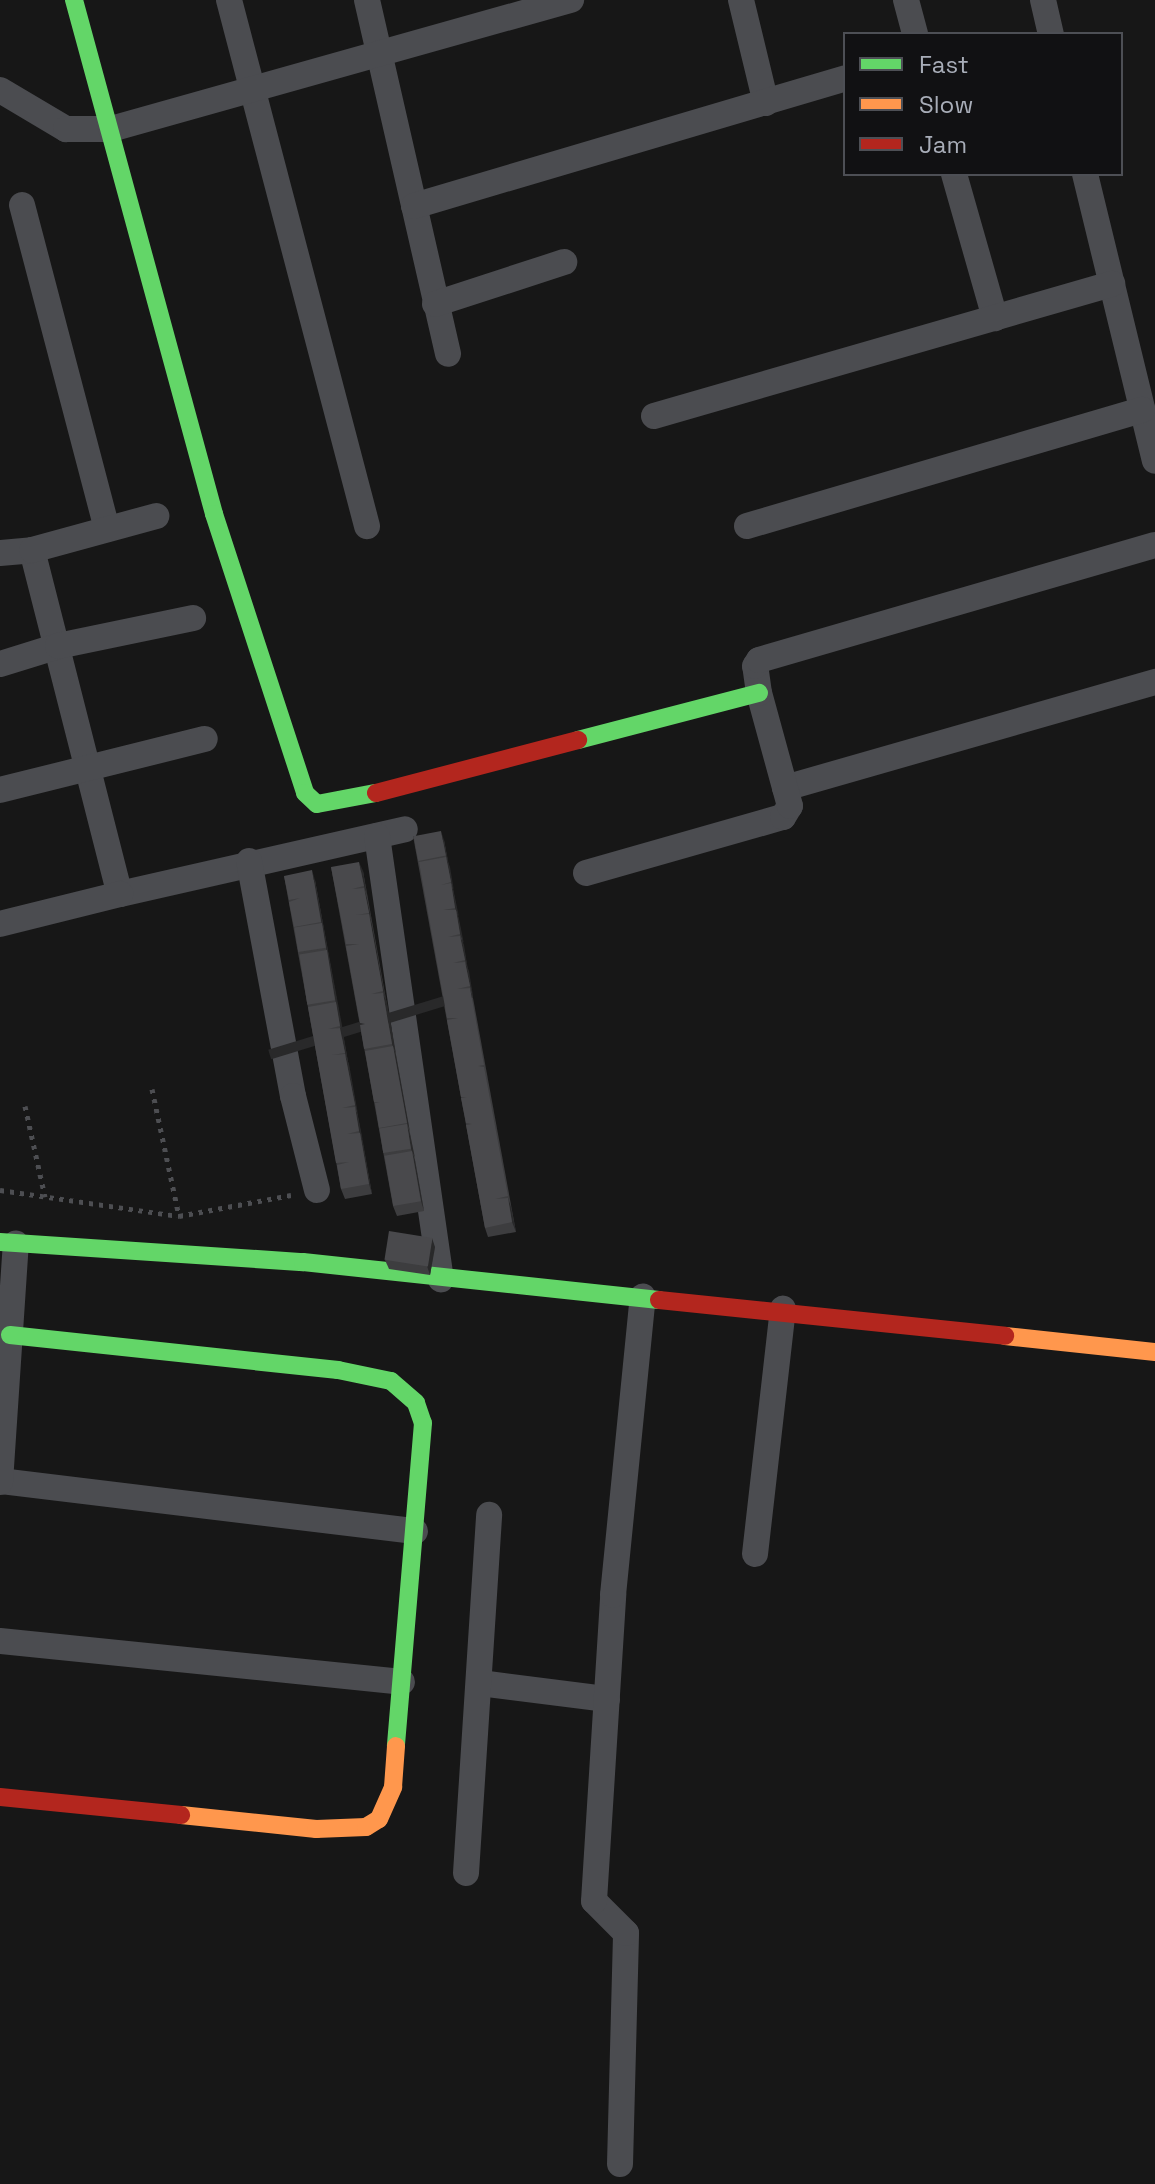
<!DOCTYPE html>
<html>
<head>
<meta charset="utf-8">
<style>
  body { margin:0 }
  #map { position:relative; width:1155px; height:2184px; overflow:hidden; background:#171717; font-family:"Space Grotesk",sans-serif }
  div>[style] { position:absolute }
  .path>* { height:5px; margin-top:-2.5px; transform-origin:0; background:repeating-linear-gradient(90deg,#4d4e52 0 4px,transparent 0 10px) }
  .street>* { height:26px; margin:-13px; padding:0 13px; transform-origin:13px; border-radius:13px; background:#4b4c50 }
  .fast>* { height:18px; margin:-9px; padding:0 9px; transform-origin:9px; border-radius:9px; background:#63d668 }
  .slow>* { height:18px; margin:-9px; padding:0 9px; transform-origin:9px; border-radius:9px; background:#ff974d }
  .jam>* { height:18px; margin:-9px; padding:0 9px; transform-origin:9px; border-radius:9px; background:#b3261e }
  .wall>* { inset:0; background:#3d3d3f }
  .shaded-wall>* { inset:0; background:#29292a; transform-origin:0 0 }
  .building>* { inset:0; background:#49494c; transform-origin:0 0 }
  span { translate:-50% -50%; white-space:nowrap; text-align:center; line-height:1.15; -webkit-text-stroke:7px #111113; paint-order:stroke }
  .legend { position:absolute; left:843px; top:32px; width:280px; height:144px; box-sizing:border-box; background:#111113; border:2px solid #4d4f55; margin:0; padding:10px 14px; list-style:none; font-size:24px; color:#a8adb8 }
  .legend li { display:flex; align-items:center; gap:16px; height:40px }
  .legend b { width:40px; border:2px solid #4d4f55 }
</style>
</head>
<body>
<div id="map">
  <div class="path">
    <i style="left:152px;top:1089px;width:130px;rotate:78deg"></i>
    <i style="left:25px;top:1106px;width:93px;rotate:77.6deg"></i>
    <i style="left:0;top:1190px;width:181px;rotate:8.3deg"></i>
    <i style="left:179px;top:1216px;width:114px;rotate:-10.6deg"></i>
  </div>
  <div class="street">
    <i style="left:229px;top:0;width:544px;rotate:75.3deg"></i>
    <i style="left:367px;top:0;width:363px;rotate:77.1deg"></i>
    <i style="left:741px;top:0;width:106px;rotate:76.4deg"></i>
    <i style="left:906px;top:0;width:35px;rotate:75deg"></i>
    <i style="left:1043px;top:0;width:35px;rotate:77deg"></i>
    <i style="left:0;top:90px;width:77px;rotate:30.6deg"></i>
    <i style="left:66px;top:129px;width:45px"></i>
    <i style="left:111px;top:129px;width:478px;rotate:-15.7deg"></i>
    <i style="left:954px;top:174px;width:150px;rotate:74.1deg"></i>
    <i style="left:1085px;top:174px;width:295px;rotate:76.3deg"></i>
    <i style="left:22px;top:205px;width:335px;rotate:75.3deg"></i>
    <i style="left:414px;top:206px;width:450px;rotate:-16.5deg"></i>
    <i style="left:435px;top:304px;width:136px;rotate:-18deg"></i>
    <i style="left:654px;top:416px;width:477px;rotate:-16.1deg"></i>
    <i style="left:747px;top:526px;width:412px;rotate:-16.4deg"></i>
    <i style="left:32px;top:550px;width:355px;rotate:75.7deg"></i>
    <i style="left:120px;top:894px;width:292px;rotate:-12.8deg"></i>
    <i style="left:0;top:553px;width:32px;rotate:-5deg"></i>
    <i style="left:32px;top:550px;width:129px;rotate:-15.3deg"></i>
    <i style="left:0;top:664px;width:61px;rotate:-17.2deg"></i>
    <i style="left:58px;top:646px;width:138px;rotate:-11.7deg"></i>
    <i style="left:785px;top:788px;width:385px;rotate:-16deg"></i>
    <i style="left:0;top:790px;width:211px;rotate:-14deg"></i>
    <i style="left:377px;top:836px;width:448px;rotate:81.8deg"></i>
    <i style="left:249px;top:861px;width:239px;rotate:79.4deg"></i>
    <i style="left:293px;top:1096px;width:97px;rotate:75.7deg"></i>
    <i style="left:586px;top:873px;width:205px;rotate:-15.9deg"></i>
    <i style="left:783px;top:817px;width:13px;rotate:-58deg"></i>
    <i style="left:790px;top:806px;width:117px;rotate:-105.3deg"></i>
    <i style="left:759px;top:693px;width:27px;rotate:-98deg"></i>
    <i style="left:755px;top:666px;width:7px;rotate:-56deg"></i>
    <i style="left:759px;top:660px;width:412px;rotate:-16.2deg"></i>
    <i style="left:0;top:924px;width:124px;rotate:-14deg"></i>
    <i style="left:0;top:1481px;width:418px;rotate:6.9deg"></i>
    <i style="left:0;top:1482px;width:239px;rotate:-86.2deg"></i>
    <i style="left:755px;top:1554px;width:247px;rotate:-83.5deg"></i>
    <i style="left:0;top:1641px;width:404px;rotate:5.8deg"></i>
    <i style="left:480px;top:1683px;width:128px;rotate:7.2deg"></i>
    <i style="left:466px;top:1873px;width:359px;rotate:-86.3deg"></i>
    <i style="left:620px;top:2164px;width:231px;rotate:-88.5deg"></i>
    <i style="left:626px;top:1933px;width:45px;rotate:-135deg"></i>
    <i style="left:594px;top:1901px;width:307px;rotate:-86.4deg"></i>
    <i style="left:613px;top:1595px;width:300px;rotate:-84.3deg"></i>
  </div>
  <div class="fast">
    <i style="left:74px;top:0;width:533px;rotate:74.76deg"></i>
    <i style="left:214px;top:514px;width:293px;rotate:71.9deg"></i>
    <i style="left:305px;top:793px;width:16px;rotate:43deg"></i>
    <i style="left:317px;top:804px;width:60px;rotate:-10.6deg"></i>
    <i style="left:578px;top:740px;width:187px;rotate:-14.6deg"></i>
    <i style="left:0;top:1242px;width:304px;rotate:3.8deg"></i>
    <i style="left:303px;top:1262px;width:358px;rotate:6.1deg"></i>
    <i style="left:10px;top:1335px;width:330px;rotate:6.1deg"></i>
    <i style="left:338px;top:1370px;width:54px;rotate:11.7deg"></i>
    <i style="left:391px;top:1381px;width:33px;rotate:41deg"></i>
    <i style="left:416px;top:1403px;width:21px;rotate:71deg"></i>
    <i style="left:423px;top:1423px;width:324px;rotate:94.8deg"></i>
  </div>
  <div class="slow">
    <i style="left:1005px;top:1336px;width:151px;rotate:6.1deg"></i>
    <i style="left:181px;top:1815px;width:136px;rotate:5.9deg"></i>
    <i style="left:316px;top:1829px;width:50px;rotate:-2.3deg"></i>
    <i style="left:366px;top:1827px;width:15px;rotate:-32deg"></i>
    <i style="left:379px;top:1819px;width:35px;rotate:-66deg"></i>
    <i style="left:393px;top:1787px;width:41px;rotate:-85.8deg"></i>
  </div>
  <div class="jam">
    <i style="left:376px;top:793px;width:209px;rotate:-14.7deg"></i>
    <i style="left:659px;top:1300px;width:348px;rotate:5.9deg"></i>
    <i style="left:0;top:1797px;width:182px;rotate:5.7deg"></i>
  </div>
  <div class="wall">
    <i style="clip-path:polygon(413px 836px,444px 840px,516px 1232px,488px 1237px,485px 1228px)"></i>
    <i style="clip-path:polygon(331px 867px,363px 871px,424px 1211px,397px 1216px,393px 1206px)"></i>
    <i style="clip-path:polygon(284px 876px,315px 880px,372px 1194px,345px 1199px,341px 1189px)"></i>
    <i style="clip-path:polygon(435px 1247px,430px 1275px,389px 1269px,385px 1260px)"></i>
  </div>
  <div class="shaded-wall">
    <i style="clip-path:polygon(441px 831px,444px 840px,449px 865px,446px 856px)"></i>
    <i style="clip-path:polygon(446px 857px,450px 867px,454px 891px,451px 882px)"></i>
    <i style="clip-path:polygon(359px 862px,363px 871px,367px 896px,364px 886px)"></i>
    <i style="clip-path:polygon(312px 870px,315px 880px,344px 1036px,340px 1026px)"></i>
    <i style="clip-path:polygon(451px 883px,454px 893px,459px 917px,455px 908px)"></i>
    <i style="clip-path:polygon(364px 888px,367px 898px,372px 922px,369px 913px)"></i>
    <i style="clip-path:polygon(456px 910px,459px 919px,464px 944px,460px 934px)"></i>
    <i style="clip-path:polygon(369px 914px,372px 924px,386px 1001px,383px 991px)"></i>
    <i style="clip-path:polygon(460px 936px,464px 945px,468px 970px,465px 960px)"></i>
    <i style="clip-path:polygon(465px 962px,469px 971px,473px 996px,470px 986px)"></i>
    <i style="left:470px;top:988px;width:10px;height:211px;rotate:73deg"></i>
    <i style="clip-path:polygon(383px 993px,387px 1002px,396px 1054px,392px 1044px)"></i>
    <i style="clip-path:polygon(340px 1028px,344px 1038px,348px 1062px,345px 1053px)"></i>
    <i style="clip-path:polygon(393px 1046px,396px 1055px,410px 1132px,407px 1123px)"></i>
    <i style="clip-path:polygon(345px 1054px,349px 1064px,358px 1114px,355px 1105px)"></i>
    <i style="clip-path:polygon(355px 1107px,358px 1116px,363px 1141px,359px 1131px)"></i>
    <i style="clip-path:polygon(407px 1124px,410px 1134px,415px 1158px,411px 1149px)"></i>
    <i style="clip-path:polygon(360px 1133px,363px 1142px,372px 1194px,369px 1184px)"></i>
    <i style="clip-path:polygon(412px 1151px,415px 1160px,424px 1211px,421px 1201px)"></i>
    <i style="clip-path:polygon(508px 1198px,511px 1207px,516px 1232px,512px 1222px)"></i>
    <i style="clip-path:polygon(432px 1238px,435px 1247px,430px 1275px,427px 1266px)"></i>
  </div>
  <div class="building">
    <i style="left:441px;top:831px;width:25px;height:28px;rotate:79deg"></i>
    <i style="clip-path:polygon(446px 857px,451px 882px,441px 885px,451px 883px,455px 908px,443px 910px,456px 910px,460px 934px,448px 937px,460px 936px,465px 960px,453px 963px,465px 962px,470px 986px,457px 989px,470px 988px,484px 1065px,478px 1066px,484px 1067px,508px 1196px,495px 1199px,508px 1198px,512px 1222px,485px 1228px,466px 1125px,472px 1124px,466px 1123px,461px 1098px,467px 1097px,461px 1097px,447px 1020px,458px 1018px,447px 1018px,419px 862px)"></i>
    <i style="clip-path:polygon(359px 862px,364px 886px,352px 889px,364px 888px,369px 913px,356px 915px,369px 914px,383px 991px,371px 994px,383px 993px,392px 1044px,364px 1049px,360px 1025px,365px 1024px,360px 1023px,346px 946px,359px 944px,346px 944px,331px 867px)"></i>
    <i style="clip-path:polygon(312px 870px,321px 922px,294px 927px,289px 902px,300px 898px,289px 900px,284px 876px)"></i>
    <i style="left:322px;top:923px;width:25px;height:28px;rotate:81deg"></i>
    <i style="left:327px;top:950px;width:51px;height:28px;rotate:81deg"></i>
    <i style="clip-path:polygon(336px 1002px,340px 1026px,328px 1029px,340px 1028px,345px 1053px,332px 1055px,345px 1054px,355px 1105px,342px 1108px,355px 1107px,359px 1131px,347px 1134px,360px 1133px,369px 1184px,341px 1189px,337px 1165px,349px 1162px,336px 1163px,308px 1007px)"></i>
    <i style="clip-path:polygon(393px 1046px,407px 1123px,379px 1128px,375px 1103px,380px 1102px,374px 1102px,365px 1051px)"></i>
    <i style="left:407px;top:1124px;width:25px;height:28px;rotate:81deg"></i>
    <i style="left:412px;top:1151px;width:51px;height:28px;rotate:80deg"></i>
    <i style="left:389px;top:1231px;width:44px;height:29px;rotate:9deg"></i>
  </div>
  <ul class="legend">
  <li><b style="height:10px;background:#63d668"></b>Fast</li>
  <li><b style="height:10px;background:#ff974d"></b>Slow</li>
  <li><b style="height:10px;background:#b3261e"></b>Jam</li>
  </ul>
</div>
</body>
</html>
